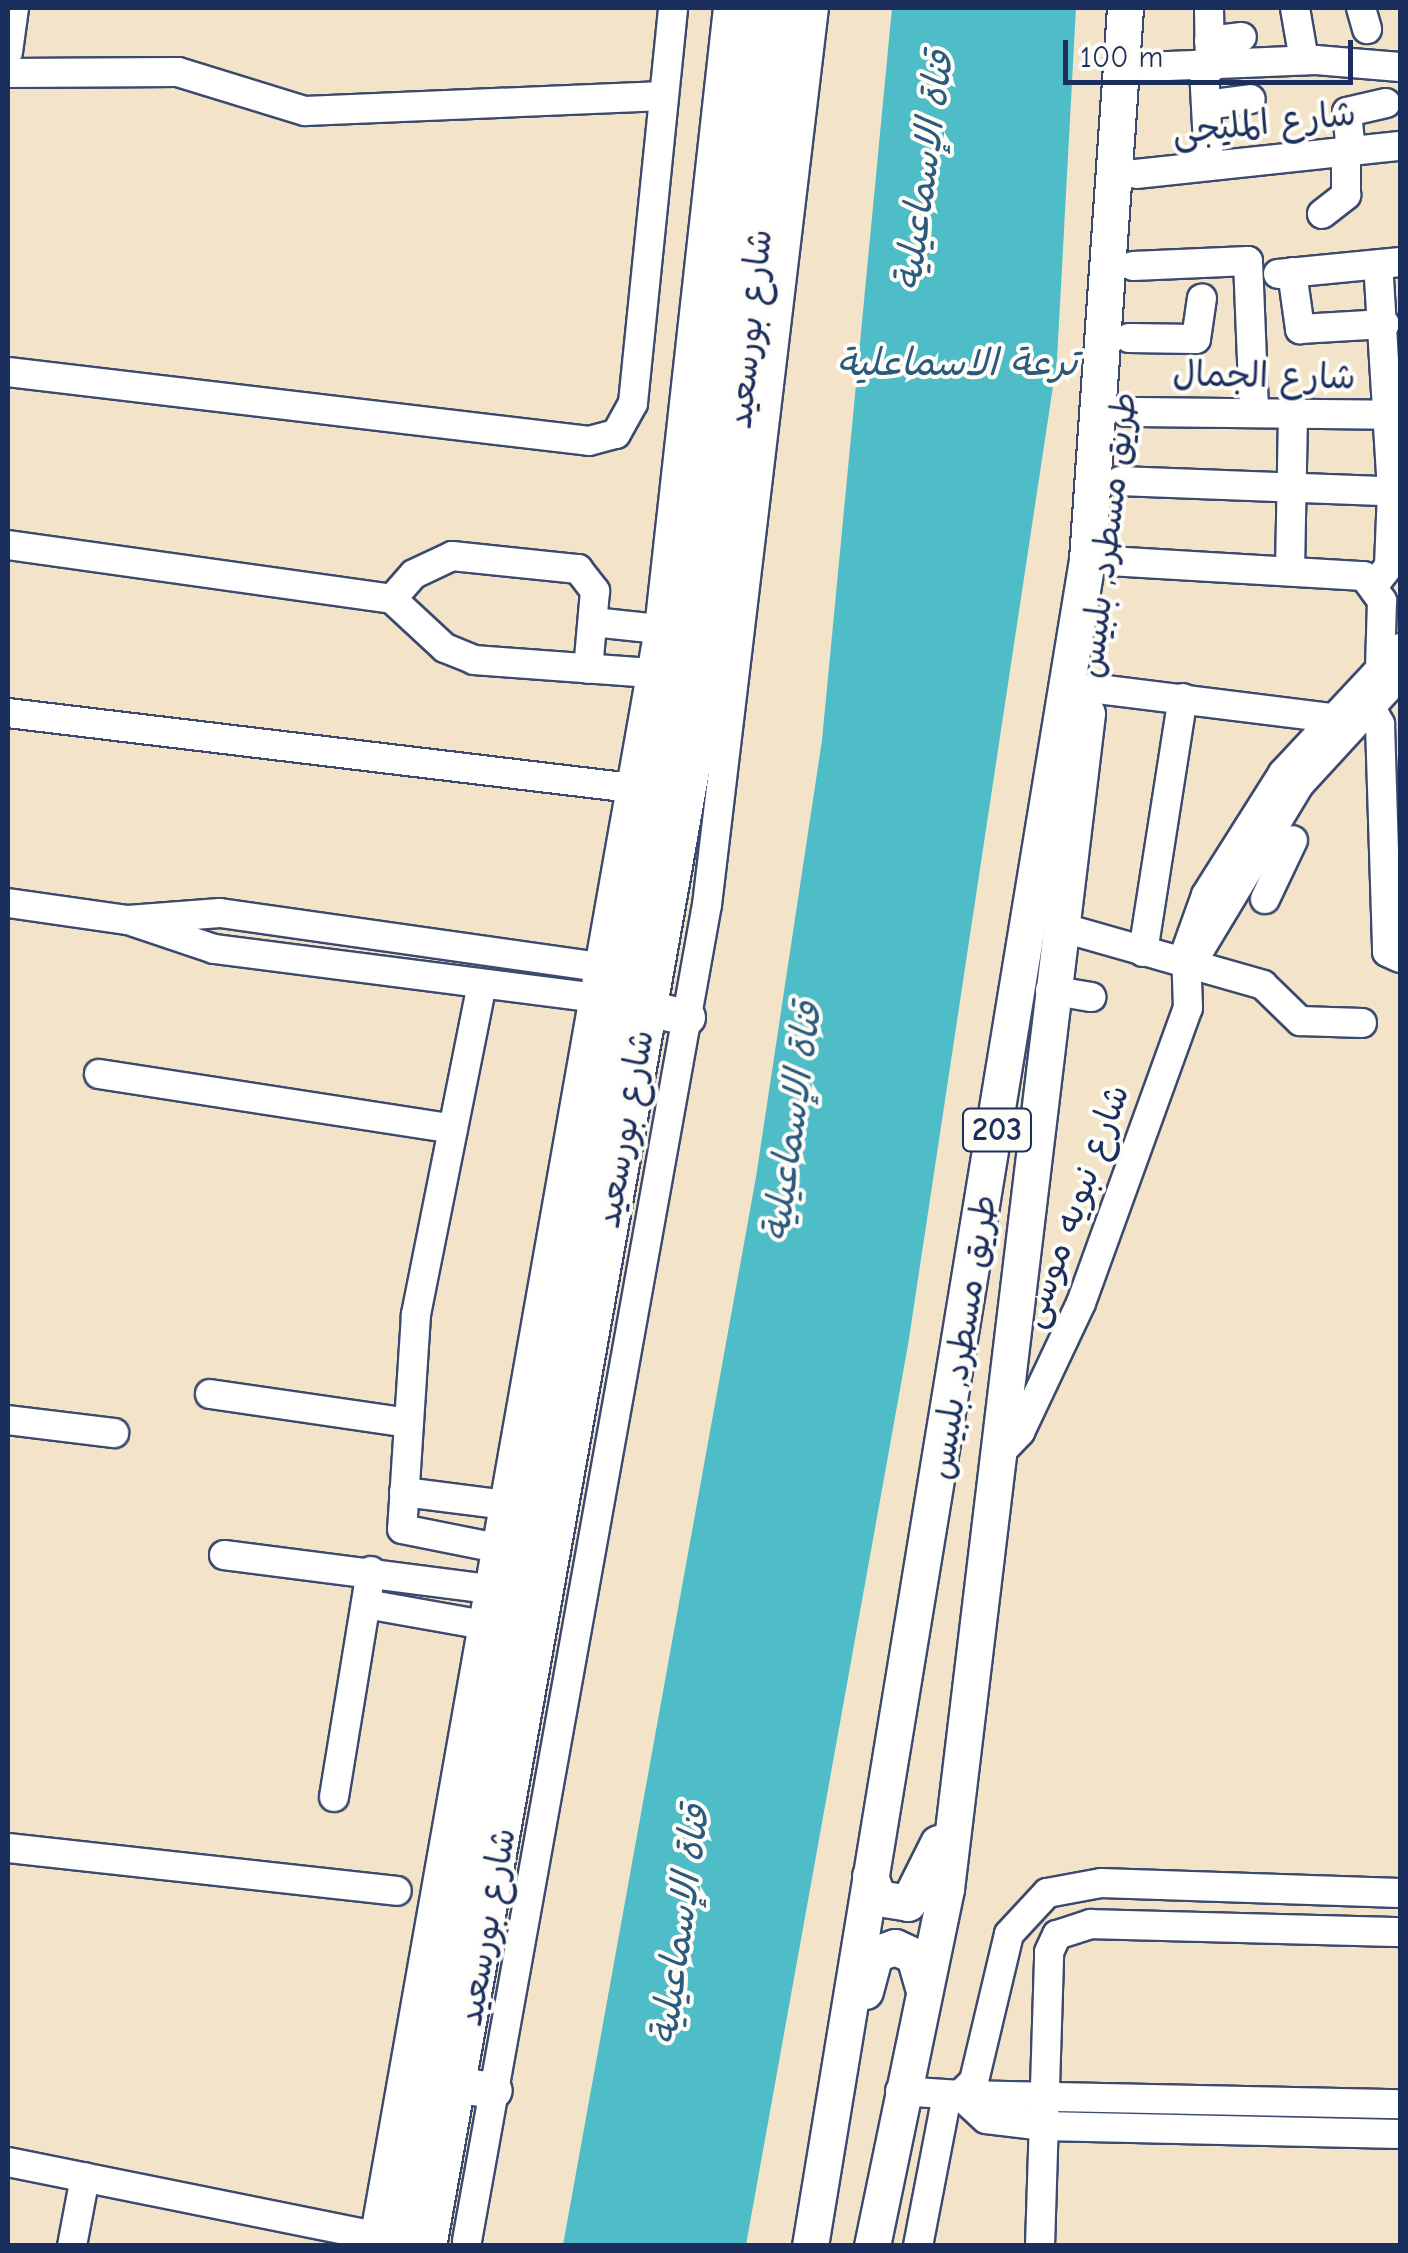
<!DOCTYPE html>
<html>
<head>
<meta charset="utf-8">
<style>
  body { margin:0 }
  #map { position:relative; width:1408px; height:2253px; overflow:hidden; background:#f3e4c9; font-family:"Comic Neue","Playpen Sans Arabic",sans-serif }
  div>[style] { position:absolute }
  .water>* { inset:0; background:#4fbdc7 }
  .roads { filter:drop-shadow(2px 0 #3b4a6e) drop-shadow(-2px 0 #3b4a6e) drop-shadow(0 2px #3b4a6e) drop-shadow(0 -2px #3b4a6e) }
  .minor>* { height:28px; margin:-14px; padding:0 14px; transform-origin:14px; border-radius:14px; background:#fff }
  .major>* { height:35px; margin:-17.5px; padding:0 17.5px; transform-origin:17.5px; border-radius:17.5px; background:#fff }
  span { translate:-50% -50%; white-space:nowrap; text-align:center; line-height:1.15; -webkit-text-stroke:8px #fdfcf7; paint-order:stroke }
  .shield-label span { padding:2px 8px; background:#fdfcf7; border:2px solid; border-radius:8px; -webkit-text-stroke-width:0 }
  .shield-label { font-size:32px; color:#1b2f5e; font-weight:700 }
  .street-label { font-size:35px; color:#1b2f5e }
  .water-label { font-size:38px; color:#2b5a7e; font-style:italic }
  .frame { position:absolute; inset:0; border:10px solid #1b2f5e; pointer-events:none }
  .scale { position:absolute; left:1063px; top:40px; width:290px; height:45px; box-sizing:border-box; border:5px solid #1b2f5e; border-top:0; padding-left:12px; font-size:30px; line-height:35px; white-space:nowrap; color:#1b2f5e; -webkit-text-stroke:8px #fdfcf7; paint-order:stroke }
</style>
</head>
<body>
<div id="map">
  <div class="water">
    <i style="clip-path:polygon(892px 8px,1076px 8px,1057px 360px,908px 1345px,746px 2245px,563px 2245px,756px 1177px,822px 740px)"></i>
  </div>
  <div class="roads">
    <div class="minor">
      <i style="left:1209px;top:8px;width:61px;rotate:89.1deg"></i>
      <i style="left:1295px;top:8px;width:53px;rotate:80.2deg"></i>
      <i style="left:1361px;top:8px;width:22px;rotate:74deg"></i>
      <i style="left:1209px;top:41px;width:33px;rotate:-7deg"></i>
      <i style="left:8px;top:52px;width:44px;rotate:-82.2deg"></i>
      <i style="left:1144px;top:67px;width:172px;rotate:-2.3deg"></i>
      <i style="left:1316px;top:60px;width:84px;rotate:4.8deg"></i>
      <i style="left:1204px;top:69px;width:97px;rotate:87deg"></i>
      <i style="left:8px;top:73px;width:170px;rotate:-0.3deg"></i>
      <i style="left:178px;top:72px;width:133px;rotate:17.1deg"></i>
      <i style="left:305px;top:111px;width:359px;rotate:-2.4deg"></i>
      <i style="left:1206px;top:105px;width:45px;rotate:-7.6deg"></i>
      <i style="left:1351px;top:151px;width:39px;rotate:-96deg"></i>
      <i style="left:1347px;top:112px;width:40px;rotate:-13deg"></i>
      <i style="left:1136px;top:174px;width:265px;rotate:-6.1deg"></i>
      <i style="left:1322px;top:214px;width:31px;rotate:-38deg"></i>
      <i style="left:1346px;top:195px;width:43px;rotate:-90deg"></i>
      <i style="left:1133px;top:266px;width:115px;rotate:-2.5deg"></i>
      <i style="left:1248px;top:261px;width:152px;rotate:87.7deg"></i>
      <i style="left:1292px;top:272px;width:58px;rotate:82deg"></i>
      <i style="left:1300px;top:329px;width:85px;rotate:-3.4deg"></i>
      <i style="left:1278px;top:274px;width:123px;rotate:-5.6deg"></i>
      <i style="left:1129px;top:338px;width:67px;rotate:0.9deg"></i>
      <i style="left:1196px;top:339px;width:41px;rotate:-81.7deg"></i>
      <i style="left:8px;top:372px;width:585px;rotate:6.77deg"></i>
      <i style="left:589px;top:441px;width:28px;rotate:-15deg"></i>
      <i style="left:616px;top:434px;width:35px;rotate:-61deg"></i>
      <i style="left:633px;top:403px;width:397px;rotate:-84.2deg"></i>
      <i style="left:1126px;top:412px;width:274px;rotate:0.6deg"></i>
      <i style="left:1120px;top:481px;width:280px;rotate:2.2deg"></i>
      <i style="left:8px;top:545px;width:388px;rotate:8deg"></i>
      <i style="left:392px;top:599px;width:72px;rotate:42.8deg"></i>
      <i style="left:445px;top:648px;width:31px;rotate:22deg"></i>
      <i style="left:474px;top:660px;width:177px;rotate:4.2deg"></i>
      <i style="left:1109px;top:561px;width:255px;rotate:3.4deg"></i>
      <i style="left:1364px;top:576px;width:31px;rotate:54deg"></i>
      <i style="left:1382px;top:601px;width:67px;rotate:91.7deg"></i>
      <i style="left:1290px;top:571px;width:157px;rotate:-88.9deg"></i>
      <i style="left:1375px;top:584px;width:23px;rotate:-52deg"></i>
      <i style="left:1389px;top:566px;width:75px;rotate:-87.7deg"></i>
      <i style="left:1392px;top:491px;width:227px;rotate:-93.5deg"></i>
      <i style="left:392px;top:599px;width:33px;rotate:-49deg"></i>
      <i style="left:414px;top:574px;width:42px;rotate:-25.3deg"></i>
      <i style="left:452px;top:556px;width:127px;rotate:5.9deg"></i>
      <i style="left:578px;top:569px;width:28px;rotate:52deg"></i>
      <i style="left:595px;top:591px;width:78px;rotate:95.1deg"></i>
      <i style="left:593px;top:622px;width:66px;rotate:6.1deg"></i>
      <i style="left:1090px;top:688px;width:242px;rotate:7.1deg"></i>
      <i style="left:1370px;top:706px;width:21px;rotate:61deg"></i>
      <i style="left:1380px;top:724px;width:228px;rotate:88.2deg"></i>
      <i style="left:1387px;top:952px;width:14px;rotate:25deg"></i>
      <i style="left:8px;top:713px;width:627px;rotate:6.86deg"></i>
      <i style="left:1265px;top:899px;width:65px;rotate:-64.6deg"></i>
      <i style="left:8px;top:903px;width:121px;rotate:8.1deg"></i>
      <i style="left:128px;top:920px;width:91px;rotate:18.6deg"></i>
      <i style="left:214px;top:949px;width:383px;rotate:7.3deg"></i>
      <i style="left:128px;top:920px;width:92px;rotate:-4.4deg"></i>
      <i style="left:220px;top:913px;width:384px;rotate:8.1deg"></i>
      <i style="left:1060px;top:927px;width:211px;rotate:15.9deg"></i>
      <i style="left:1263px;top:985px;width:52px;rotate:44.2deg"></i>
      <i style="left:1300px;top:1021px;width:62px;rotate:1.8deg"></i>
      <i style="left:1143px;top:952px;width:257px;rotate:-81.1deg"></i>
      <i style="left:1190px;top:966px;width:211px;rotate:-58.9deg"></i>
      <i style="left:1299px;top:785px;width:149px;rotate:-47.4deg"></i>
      <i style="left:482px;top:984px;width:338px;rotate:101.3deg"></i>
      <i style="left:416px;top:1315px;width:214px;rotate:93.7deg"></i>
      <i style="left:402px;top:1529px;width:97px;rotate:11.3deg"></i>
      <i style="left:1050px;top:990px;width:42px;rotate:9.7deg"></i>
      <i style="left:99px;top:1074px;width:358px;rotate:8.8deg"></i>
      <i style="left:210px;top:1394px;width:200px;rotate:8.3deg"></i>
      <i style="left:8px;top:1420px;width:107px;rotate:7deg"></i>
      <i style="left:996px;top:1457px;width:35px;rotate:-46deg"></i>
      <i style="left:1020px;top:1432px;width:143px;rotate:-64.7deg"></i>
      <i style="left:1081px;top:1303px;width:314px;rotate:-70.1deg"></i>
      <i style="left:1188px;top:1008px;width:57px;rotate:-92deg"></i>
      <i style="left:1186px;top:951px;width:59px;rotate:-70.3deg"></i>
      <i style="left:1206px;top:895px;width:144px;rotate:-57.7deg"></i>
      <i style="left:1283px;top:773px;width:171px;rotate:-46.9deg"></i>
      <i style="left:404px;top:1492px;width:102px;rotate:7.3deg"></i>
      <i style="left:224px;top:1555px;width:268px;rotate:7.3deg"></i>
      <i style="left:366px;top:1604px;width:120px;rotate:10.1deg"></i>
      <i style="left:334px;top:1797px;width:229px;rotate:-80.7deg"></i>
      <i style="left:8px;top:1848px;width:391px;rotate:6.3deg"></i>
      <i style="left:900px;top:2091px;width:60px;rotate:3.8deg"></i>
      <i style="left:960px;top:2095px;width:20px;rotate:-45deg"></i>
      <i style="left:974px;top:2081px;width:151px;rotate:-76.6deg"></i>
      <i style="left:1009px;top:1934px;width:56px;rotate:-47.2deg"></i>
      <i style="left:1047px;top:1893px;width:55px;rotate:-10.5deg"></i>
      <i style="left:1101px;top:1883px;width:299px;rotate:1.9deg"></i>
      <i style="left:960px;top:2095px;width:35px;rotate:43deg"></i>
      <i style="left:986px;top:2119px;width:57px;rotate:7deg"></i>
      <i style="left:1043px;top:2126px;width:357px;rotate:1.3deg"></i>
      <i style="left:960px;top:2095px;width:440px;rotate:1.2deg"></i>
      <i style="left:8px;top:2162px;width:373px;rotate:11.4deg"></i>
      <i style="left:467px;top:2241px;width:1357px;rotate:-79.82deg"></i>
      <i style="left:707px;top:905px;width:903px;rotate:-83.2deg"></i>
      <i style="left:72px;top:2246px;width:70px;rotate:-79.3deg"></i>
      <i style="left:373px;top:2246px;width:1642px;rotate:-79.97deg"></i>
      <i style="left:659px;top:629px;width:625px;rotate:-83.66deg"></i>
      <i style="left:918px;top:2246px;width:153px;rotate:-79.1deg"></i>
      <i style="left:1040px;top:2246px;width:294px;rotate:-88.2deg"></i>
      <i style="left:1049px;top:1952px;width:19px;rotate:-65deg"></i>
      <i style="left:1057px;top:1935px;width:36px;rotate:-18deg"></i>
      <i style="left:1091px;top:1924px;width:309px;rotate:1.5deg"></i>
    </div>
    <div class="major">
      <i style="left:646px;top:1008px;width:42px;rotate:12.4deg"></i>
      <i style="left:870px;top:1876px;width:23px;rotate:70deg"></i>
      <i style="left:878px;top:1898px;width:30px;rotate:9deg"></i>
      <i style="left:908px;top:1903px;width:67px;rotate:-63.4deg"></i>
      <i style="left:865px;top:1991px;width:38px;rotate:-75deg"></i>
      <i style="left:875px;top:1954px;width:21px;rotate:-19deg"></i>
      <i style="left:895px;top:1947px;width:21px;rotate:25deg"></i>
      <i style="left:914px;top:1956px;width:32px;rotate:74deg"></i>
      <i style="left:458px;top:2085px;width:36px;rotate:8deg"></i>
      <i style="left:398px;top:2246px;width:1596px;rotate:-79.79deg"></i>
      <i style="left:681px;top:675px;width:671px;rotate:-83.92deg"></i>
      <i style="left:428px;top:2246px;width:1620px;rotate:-79.9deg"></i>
      <i style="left:712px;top:651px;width:647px;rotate:-83.52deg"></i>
      <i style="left:810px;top:2246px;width:1709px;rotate:-80.67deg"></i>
      <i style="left:1087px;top:560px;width:553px;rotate:-86.06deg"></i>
      <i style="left:872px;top:2246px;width:365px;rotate:-78.3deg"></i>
      <i style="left:946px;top:1889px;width:1184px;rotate:-83.16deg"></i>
    </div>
  </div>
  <div class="shield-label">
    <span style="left:997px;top:1130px">203</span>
  </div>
  <div class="street-label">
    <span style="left:1264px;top:123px;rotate:-6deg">شارع المليجى</span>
    <span style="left:750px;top:329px;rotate:-84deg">شارع بورسعيد</span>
    <span style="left:1264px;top:376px;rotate:1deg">شارع الجمال</span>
    <span style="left:1108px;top:535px;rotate:-83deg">طريق مسطرد, بلبيس</span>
    <span style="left:625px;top:1129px;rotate:-80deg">شارع بورسعيد</span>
    <span style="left:1075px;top:1206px;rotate:-70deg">شارع نبويه موسى</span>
    <span style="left:963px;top:1337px;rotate:-81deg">طريق مسطرد, بلبيس</span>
    <span style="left:487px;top:1927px;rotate:-80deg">شارع بورسعيد</span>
  </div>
  <div class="water-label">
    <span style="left:925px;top:171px;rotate:-82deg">قناة الإسماعيلية</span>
    <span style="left:957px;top:364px">ترعة الاسماعلية</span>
    <span style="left:793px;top:1122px;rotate:-82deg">قناة الإسماعيلية</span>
    <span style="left:681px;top:1925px;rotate:-82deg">قناة الإسماعيلية</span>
  </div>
  <div class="frame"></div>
  <div class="scale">100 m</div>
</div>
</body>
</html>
